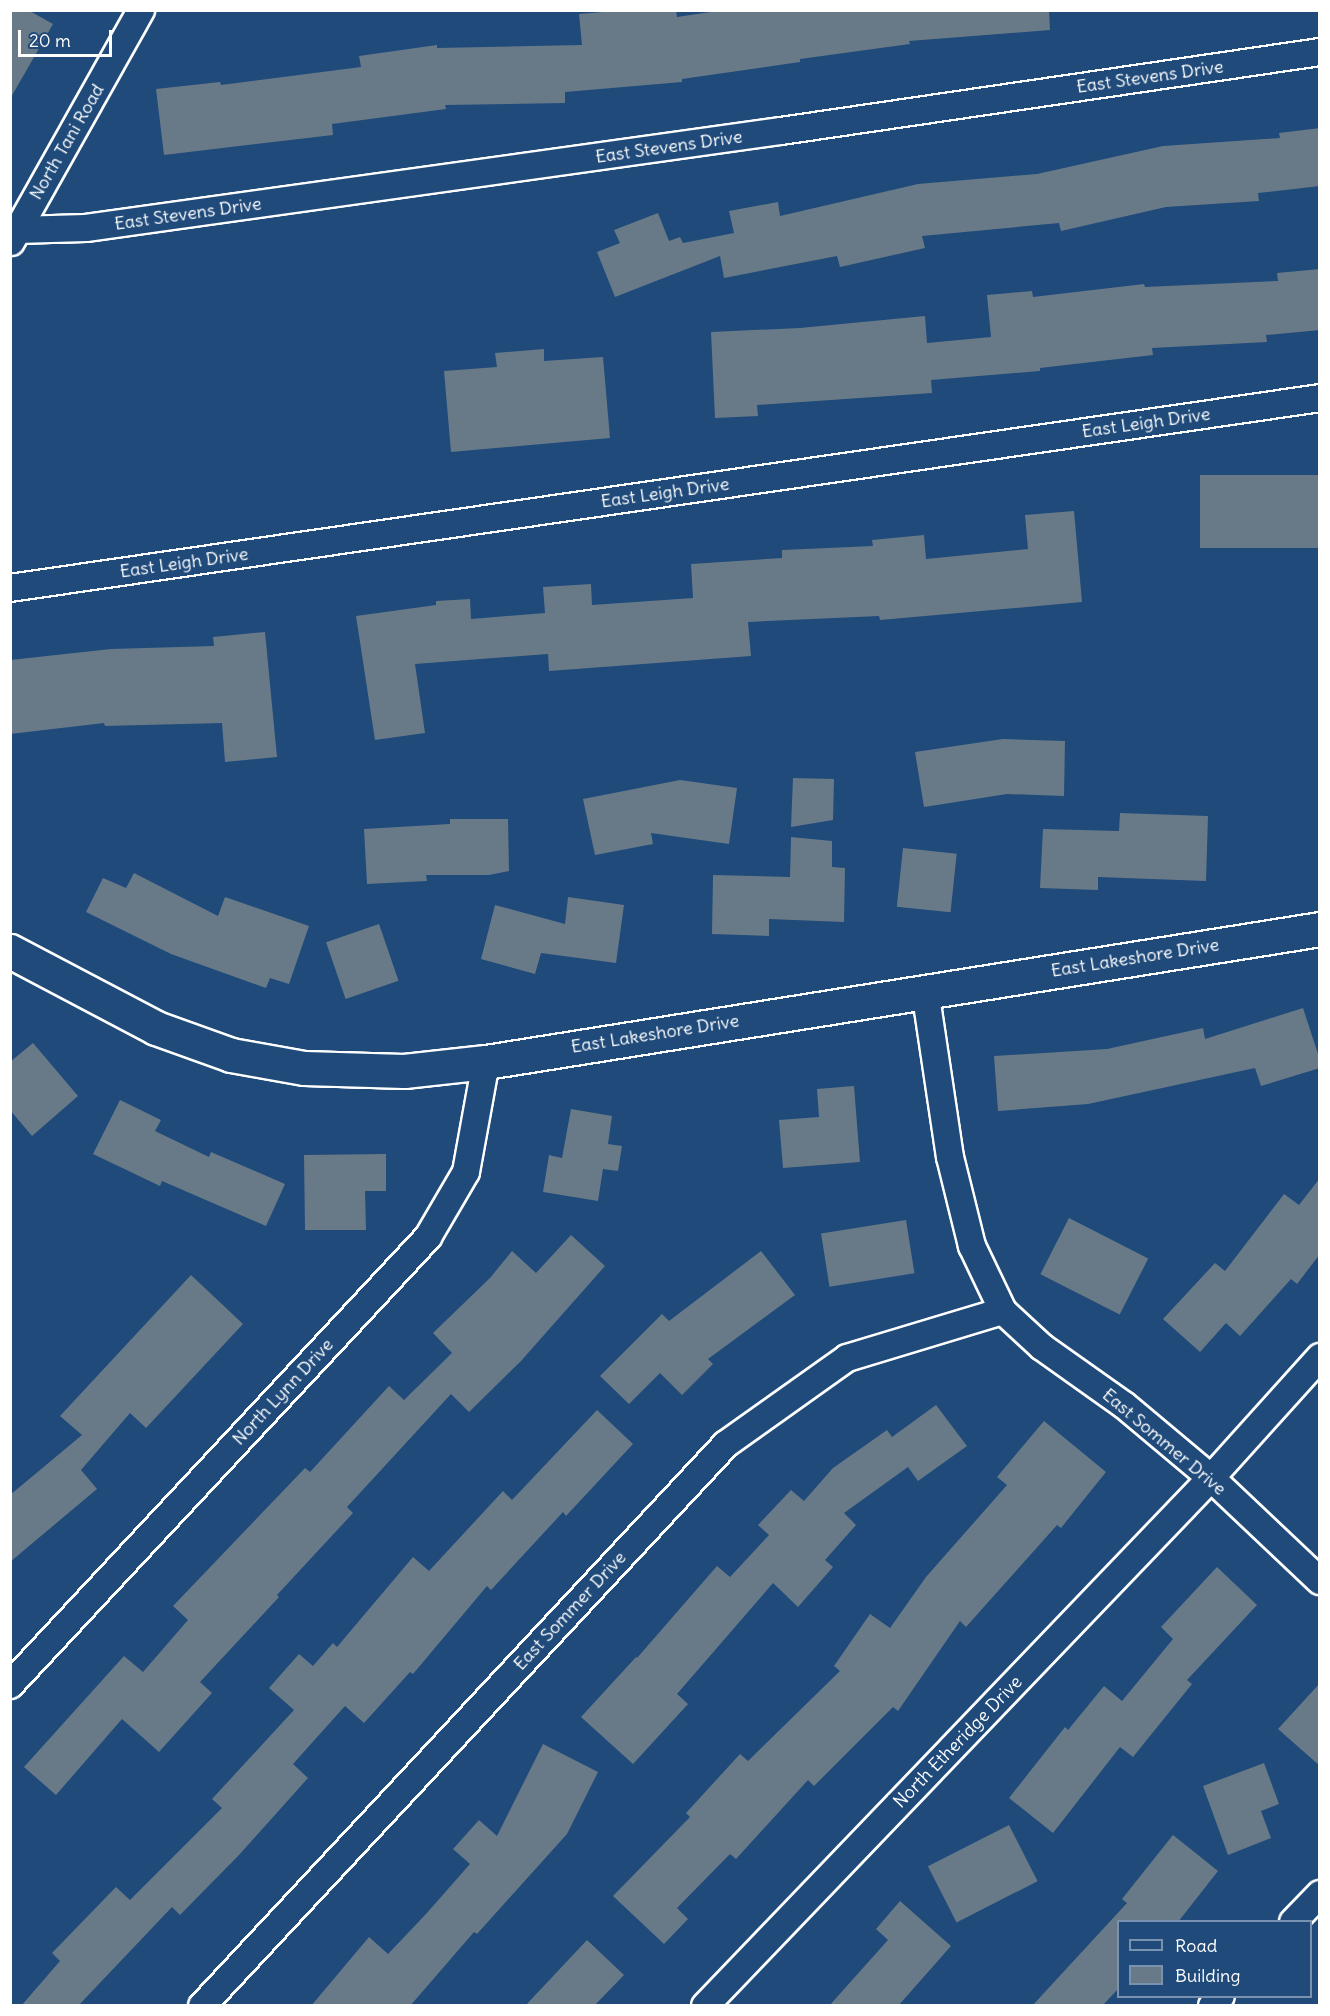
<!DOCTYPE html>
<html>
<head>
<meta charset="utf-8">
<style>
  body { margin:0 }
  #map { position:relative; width:1330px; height:2016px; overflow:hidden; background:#1f4a7a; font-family:Delius,sans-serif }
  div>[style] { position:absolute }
  .building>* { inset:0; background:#687a88; transform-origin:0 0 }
  .roads { filter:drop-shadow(2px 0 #fff) drop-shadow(-2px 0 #fff) drop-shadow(0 2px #fff) drop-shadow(0 -2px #fff) }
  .minor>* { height:26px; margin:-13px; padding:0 13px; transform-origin:13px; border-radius:13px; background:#1f4a7a }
  .secondary>* { height:33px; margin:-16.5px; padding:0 16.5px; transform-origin:16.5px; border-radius:16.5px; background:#1f4a7a }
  span { translate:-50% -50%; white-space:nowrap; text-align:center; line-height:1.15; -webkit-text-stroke:4.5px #1f4a7a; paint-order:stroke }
  .street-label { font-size:18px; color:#fff }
  .frame { position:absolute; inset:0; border:12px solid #fff; pointer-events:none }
  .legend { position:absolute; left:1117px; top:1920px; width:195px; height:78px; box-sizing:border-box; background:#1f4a7a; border:2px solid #7992af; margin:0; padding:8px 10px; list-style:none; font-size:18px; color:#fff }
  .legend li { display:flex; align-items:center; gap:12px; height:30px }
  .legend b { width:30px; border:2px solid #7992af }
  .scale { position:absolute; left:18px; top:30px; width:94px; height:27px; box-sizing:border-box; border:3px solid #fff; border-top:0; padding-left:8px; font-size:18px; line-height:21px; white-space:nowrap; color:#fff; -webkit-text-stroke:4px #1f4a7a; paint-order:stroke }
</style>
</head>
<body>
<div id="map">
  <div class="building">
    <i style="clip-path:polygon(10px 10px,28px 10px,53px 24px,10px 99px)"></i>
    <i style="clip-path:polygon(627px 10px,676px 10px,677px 17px,724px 10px,1049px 10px,1050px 30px,909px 41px,910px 44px,800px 59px,800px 62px,682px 79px,682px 82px,565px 92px,565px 103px,445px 105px,446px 109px,332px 124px,333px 135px,164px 155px,156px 89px,220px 82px,221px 85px,361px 67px,359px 56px,437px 45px,437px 48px,582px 45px,579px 14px)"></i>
    <i style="clip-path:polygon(1320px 128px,1320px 186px,1258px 193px,1259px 201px,1166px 207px,1061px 231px,1059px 223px,922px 236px,925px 248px,840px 267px,837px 256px,724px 278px,720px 256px,615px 297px,597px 252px,620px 243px,614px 230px,658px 213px,669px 241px,680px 237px,683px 243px,734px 233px,729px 211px,778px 202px,780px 216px,918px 184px,1037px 174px,1163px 146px,1280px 138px,1279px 133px)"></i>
    <i style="clip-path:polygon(1320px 269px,1320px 330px,1266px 335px,1267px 342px,1152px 348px,1153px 355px,1040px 368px,1040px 371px,931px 380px,932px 393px,757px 405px,758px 416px,715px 418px,711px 332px,800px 328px,925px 316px,927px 343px,991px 337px,987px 295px,1032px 291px,1033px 297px,1144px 284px,1145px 287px,1278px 281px,1277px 273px)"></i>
    <i style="clip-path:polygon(544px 349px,544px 361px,603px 357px,610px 438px,451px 452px,444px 371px,497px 367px,495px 353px)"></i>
    <i style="left:1320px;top:475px;width:73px;height:120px;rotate:90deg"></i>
    <i style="clip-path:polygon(1074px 511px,1082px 602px,880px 620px,879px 616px,748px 622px,751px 656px,549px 671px,548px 654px,415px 664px,425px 733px,375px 740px,356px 616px,436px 605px,436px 601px,470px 599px,471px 619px,545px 613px,543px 587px,591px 584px,592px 605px,693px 598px,691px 564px,782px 558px,782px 550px,873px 546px,872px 540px,924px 535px,926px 559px,1028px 549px,1025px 515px)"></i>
    <i style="clip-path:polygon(265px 632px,277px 757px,225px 762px,222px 723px,105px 726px,104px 723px,10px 734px,10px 660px,111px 649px,214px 646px,213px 637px)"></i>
    <i style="clip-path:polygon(1003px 739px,1065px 741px,1064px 796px,1007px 794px,924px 807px,915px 752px)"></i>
    <i style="clip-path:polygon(793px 778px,834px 779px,833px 820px,791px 827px)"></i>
    <i style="clip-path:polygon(680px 780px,737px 788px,729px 844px,651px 833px,653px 844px,595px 855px,583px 799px)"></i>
    <i style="clip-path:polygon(1120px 813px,1208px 816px,1206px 881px,1098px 877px,1098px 890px,1040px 888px,1043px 829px,1119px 831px)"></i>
    <i style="clip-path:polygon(450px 819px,508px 819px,509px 871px,489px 875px,426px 875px,427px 881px,367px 884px,364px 829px,450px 824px)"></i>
    <i style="clip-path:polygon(791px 837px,832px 841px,832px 867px,845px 868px,844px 922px,769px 919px,769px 936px,712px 934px,713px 875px,790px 877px)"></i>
    <i style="left:903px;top:848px;width:54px;height:59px;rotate:6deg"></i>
    <i style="clip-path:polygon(134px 873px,218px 916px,225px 897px,309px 926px,289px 984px,270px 978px,266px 988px,171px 954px,86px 912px,103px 878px,126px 888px)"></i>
    <i style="clip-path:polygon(568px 897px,624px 905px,616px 963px,541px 953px,535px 974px,481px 959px,495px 905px,565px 924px)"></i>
    <i style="left:379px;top:924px;width:60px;height:56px;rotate:71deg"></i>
    <i style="clip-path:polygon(1303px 1008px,1320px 1060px,1320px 1068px,1261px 1086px,1255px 1068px,1088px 1104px,998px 1111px,994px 1056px,1107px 1049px,1203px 1028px,1205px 1039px)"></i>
    <i style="clip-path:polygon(33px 1043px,78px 1096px,32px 1136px,10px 1110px,10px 1062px)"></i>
    <i style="clip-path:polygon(854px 1086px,860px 1162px,783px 1168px,779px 1120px,819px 1117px,817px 1089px)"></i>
    <i style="clip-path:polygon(120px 1100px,161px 1120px,155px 1131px,209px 1157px,211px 1152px,285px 1184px,266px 1226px,162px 1181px,160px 1186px,93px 1154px)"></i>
    <i style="clip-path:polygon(571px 1109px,612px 1116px,608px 1144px,622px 1146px,618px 1171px,603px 1169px,598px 1201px,543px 1192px,549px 1155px,562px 1158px)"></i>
    <i style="clip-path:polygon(386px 1154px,386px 1191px,365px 1191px,366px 1230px,305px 1230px,304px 1155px)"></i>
    <i style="clip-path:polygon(1320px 1178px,1320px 1254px,1297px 1284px,1291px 1279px,1240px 1336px,1226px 1323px,1200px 1352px,1163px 1319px,1215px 1263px,1225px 1271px,1284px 1194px,1299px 1205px)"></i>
    <i style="left:1069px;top:1218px;width:89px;height:63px;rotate:27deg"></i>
    <i style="left:906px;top:1220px;width:54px;height:86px;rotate:81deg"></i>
    <i style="clip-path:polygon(571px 1235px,605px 1266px,521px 1361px,469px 1412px,451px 1394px,347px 1507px,353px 1513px,277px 1595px,279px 1597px,200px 1682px,212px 1693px,159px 1752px,122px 1719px,56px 1795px,24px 1767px,124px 1656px,143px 1672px,188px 1620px,173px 1606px,305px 1468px,310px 1472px,389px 1386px,404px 1400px,452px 1353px,433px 1333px,490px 1278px,512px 1251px,536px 1273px)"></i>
    <i style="clip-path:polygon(761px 1251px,795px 1295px,708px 1359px,713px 1364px,682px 1395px,660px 1373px,629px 1404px,600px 1376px,662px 1314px,669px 1321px)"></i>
    <i style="clip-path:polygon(191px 1275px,243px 1324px,146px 1428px,130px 1413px,81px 1470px,97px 1489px,10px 1562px,10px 1495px,82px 1435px,60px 1416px)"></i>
    <i style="clip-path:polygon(936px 1405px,967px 1446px,918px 1481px,908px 1467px,844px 1513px,856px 1525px,825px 1560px,833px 1567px,798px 1607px,773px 1583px,677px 1694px,688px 1704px,633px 1764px,581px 1717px,636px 1657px,637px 1658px,717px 1566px,730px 1577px,769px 1535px,758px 1525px,791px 1490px,804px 1501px,833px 1468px,887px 1430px,892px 1437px)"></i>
    <i style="clip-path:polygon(597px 1410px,633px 1444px,566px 1516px,563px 1512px,491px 1590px,487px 1586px,413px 1674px,410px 1672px,364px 1723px,345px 1706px,293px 1764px,308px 1778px,239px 1855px,180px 1915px,172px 1907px,78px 2006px,21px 2006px,60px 1961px,52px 1953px,116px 1887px,130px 1900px,222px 1808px,212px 1799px,294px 1710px,269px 1688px,299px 1654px,313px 1666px,333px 1643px,337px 1647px,413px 1557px,429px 1571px,503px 1491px,512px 1500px)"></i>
    <i style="clip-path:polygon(1044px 1421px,1106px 1472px,1061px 1528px,1057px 1525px,966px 1627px,960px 1621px,898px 1711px,893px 1707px,814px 1786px,808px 1780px,736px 1859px,730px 1854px,677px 1908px,688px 1919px,664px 1944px,613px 1896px,690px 1817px,686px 1813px,740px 1754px,748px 1761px,840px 1671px,834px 1666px,870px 1614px,890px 1628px,926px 1577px,1007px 1485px,997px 1477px)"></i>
    <i style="clip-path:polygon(1217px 1567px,1257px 1605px,1187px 1680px,1192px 1684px,1133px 1757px,1120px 1747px,1053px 1833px,1009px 1798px,1065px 1727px,1068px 1730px,1104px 1686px,1122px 1701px,1173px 1639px,1161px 1627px)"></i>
    <i style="clip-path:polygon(1320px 1683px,1320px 1766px,1278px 1729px)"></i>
    <i style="clip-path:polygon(543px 1744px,598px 1772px,567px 1834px,477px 1934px,474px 1932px,410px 2006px,311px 2006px,369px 1937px,388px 1954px,426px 1914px,470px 1864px,453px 1849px,479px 1820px,497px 1836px)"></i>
    <i style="clip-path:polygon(1264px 1763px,1279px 1804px,1261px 1811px,1271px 1838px,1228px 1855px,1203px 1786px)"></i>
    <i style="left:1009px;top:1825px;width:63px;height:91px;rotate:63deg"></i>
    <i style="clip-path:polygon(1173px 1835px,1218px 1871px,1178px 1922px,1119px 1922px,1119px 1988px,1102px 2006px,1032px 2006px,1127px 1903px,1122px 1899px)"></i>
    <i style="clip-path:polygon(900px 1901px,951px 1946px,898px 2006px,829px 2006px,888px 1940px,876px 1929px)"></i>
    <i style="clip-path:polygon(587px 1940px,624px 1975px,594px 2006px,525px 2006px)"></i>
  </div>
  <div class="roads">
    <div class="minor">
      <i style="left:17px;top:230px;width:69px;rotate:-1.7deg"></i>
      <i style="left:86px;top:228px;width:702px;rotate:-7.95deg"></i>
      <i style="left:781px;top:131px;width:545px;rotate:-8.34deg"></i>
      <i style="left:11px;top:242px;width:266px;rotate:-60.7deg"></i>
      <i style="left:10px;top:588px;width:1324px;rotate:-8.25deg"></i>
      <i style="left:925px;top:990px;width:169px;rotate:81.5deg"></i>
      <i style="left:950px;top:1157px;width:92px;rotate:76.1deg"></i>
      <i style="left:972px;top:1246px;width:72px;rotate:64.5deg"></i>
      <i style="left:10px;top:1685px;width:613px;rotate:-46.98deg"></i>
      <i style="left:428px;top:1237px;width:75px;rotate:-59.7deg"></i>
      <i style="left:466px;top:1172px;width:112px;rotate:-79.7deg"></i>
      <i style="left:1293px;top:1922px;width:39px;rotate:-46deg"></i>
      <i style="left:202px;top:2006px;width:768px;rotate:-47deg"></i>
      <i style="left:726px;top:1444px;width:148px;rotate:-35.4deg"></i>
      <i style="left:847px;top:1358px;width:163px;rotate:-16.8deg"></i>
      <i style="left:1003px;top:1311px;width:53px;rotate:42.7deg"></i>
      <i style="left:1042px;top:1347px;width:100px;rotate:35.3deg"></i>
      <i style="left:1124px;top:1405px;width:114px;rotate:40deg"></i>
      <i style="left:1211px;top:1478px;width:150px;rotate:43.4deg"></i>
      <i style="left:705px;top:2006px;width:731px;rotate:-46.22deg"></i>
      <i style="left:1211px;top:1478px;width:163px;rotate:-48deg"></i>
      <i style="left:1212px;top:2006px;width:13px;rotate:-48deg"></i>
    </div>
    <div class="secondary">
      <i style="left:10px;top:951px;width:165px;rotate:27.8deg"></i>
      <i style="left:156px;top:1028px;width:80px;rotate:19.8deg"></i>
      <i style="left:231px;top:1055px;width:74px;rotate:10.1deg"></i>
      <i style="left:304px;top:1068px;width:100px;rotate:1.7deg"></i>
      <i style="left:404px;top:1071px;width:82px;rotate:-6.3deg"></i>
      <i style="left:486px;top:1062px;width:845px;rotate:-9.06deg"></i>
    </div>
  </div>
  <div class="street-label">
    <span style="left:1150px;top:77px;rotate:-8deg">East Stevens Drive</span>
    <span style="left:67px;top:142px;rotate:-60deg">North Tani Road</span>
    <span style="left:669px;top:147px;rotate:-8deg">East Stevens Drive</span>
    <span style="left:188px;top:214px;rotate:-8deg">East Stevens Drive</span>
    <span style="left:1146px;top:423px;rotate:-8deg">East Leigh Drive</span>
    <span style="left:665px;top:493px;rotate:-8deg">East Leigh Drive</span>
    <span style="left:184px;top:563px;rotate:-8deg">East Leigh Drive</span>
    <span style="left:1135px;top:958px;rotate:-9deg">East Lakeshore Drive</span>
    <span style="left:655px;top:1034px;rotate:-9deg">East Lakeshore Drive</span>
    <span style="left:283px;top:1392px;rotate:-47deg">North Lynn Drive</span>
    <span style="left:1164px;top:1442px;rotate:40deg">East Sommer Drive</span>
    <span style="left:570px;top:1611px;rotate:-47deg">East Sommer Drive</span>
    <span style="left:958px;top:1742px;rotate:-46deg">North Etheridge Drive</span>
  </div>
  <div class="frame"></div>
  <ul class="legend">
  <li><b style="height:8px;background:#1f4a7a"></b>Road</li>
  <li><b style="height:16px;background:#687a88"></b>Building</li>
  </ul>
  <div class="scale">20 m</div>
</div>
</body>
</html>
